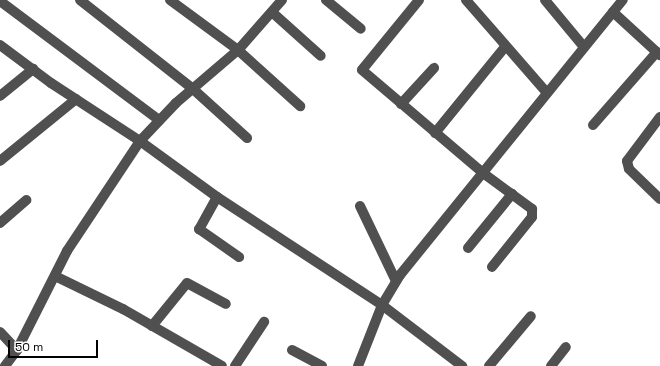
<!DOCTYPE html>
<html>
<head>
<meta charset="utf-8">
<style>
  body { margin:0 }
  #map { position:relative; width:660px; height:366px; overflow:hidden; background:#fff; font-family:"Space Grotesk",sans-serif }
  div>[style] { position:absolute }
  .minor>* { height:10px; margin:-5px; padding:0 5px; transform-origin:5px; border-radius:5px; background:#505050 }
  span { translate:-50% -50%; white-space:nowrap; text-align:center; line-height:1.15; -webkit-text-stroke:3px #fff; paint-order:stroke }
  .scale { position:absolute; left:8px; top:340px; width:90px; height:18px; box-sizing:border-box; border:2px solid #000; border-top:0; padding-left:5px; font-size:12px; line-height:14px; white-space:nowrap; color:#000; -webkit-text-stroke:3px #fff; paint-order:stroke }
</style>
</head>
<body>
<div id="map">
  <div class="minor">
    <i style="left:80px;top:0;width:144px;rotate:38.2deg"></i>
    <i style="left:193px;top:89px;width:73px;rotate:42.2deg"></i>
    <i style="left:170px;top:0;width:84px;rotate:36.3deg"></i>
    <i style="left:238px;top:50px;width:84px;rotate:42.1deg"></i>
    <i style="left:282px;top:0;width:67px;rotate:131.3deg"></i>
    <i style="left:238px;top:50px;width:82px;rotate:139.5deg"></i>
    <i style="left:176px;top:103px;width:52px;rotate:133.5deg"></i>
    <i style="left:140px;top:141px;width:95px;rotate:36deg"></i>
    <i style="left:217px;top:197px;width:197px;rotate:33.2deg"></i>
    <i style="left:382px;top:305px;width:101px;rotate:37.3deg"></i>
    <i style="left:326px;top:0;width:45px;rotate:39.6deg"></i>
    <i style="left:419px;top:0;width:90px;rotate:129.2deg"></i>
    <i style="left:362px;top:70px;width:159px;rotate:40.4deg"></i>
    <i style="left:483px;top:173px;width:61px;rotate:36.3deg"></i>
    <i style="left:532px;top:209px;width:8px;rotate:90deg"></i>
    <i style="left:532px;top:217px;width:64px;rotate:128.7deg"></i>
    <i style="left:466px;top:0;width:123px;rotate:48.9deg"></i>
    <i style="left:545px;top:0;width:61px;rotate:50.3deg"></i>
    <i style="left:0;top:1px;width:199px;rotate:36.8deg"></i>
    <i style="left:613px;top:12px;width:64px;rotate:42.5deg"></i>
    <i style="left:273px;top:13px;width:64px;rotate:41.9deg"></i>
    <i style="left:0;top:45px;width:64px;rotate:36.7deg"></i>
    <i style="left:51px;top:83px;width:106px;rotate:33.1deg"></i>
    <i style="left:140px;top:141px;width:132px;rotate:123.6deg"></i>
    <i style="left:67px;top:251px;width:111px;rotate:116.8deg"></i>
    <i style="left:17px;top:350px;width:20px;rotate:127deg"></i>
    <i style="left:0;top:96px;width:43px;rotate:-39.3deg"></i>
    <i style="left:401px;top:104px;width:49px;rotate:-47.5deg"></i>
    <i style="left:660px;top:117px;width:55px;rotate:126.9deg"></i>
    <i style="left:627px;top:161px;width:8px;rotate:76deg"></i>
    <i style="left:629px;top:169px;width:43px;rotate:44.1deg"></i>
    <i style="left:593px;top:125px;width:97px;rotate:-48.8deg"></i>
    <i style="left:435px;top:133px;width:111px;rotate:-50.9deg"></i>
    <i style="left:0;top:161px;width:98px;rotate:-39.2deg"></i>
    <i style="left:217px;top:197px;width:37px;rotate:119deg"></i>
    <i style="left:199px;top:229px;width:49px;rotate:35deg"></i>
    <i style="left:360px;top:206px;width:83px;rotate:64.4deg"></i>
    <i style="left:0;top:223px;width:35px;rotate:-41deg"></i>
    <i style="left:468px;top:248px;width:70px;rotate:-50.8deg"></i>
    <i style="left:55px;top:276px;width:76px;rotate:25.9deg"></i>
    <i style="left:123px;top:309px;width:114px;rotate:29.9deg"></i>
    <i style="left:152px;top:326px;width:55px;rotate:-50.9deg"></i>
    <i style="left:187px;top:283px;width:44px;rotate:28.3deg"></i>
    <i style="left:0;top:332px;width:25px;rotate:47deg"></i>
    <i style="left:292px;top:350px;width:34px;rotate:28deg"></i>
    <i style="left:235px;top:366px;width:53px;rotate:-56.6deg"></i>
    <i style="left:358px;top:366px;width:66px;rotate:-68.5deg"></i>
    <i style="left:382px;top:305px;width:35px;rotate:-59deg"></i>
    <i style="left:400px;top:275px;width:354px;rotate:-51deg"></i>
    <i style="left:489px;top:366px;width:65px;rotate:-50deg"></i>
    <i style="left:551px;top:366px;width:24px;rotate:-52deg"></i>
  </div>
  <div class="scale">50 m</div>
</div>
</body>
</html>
